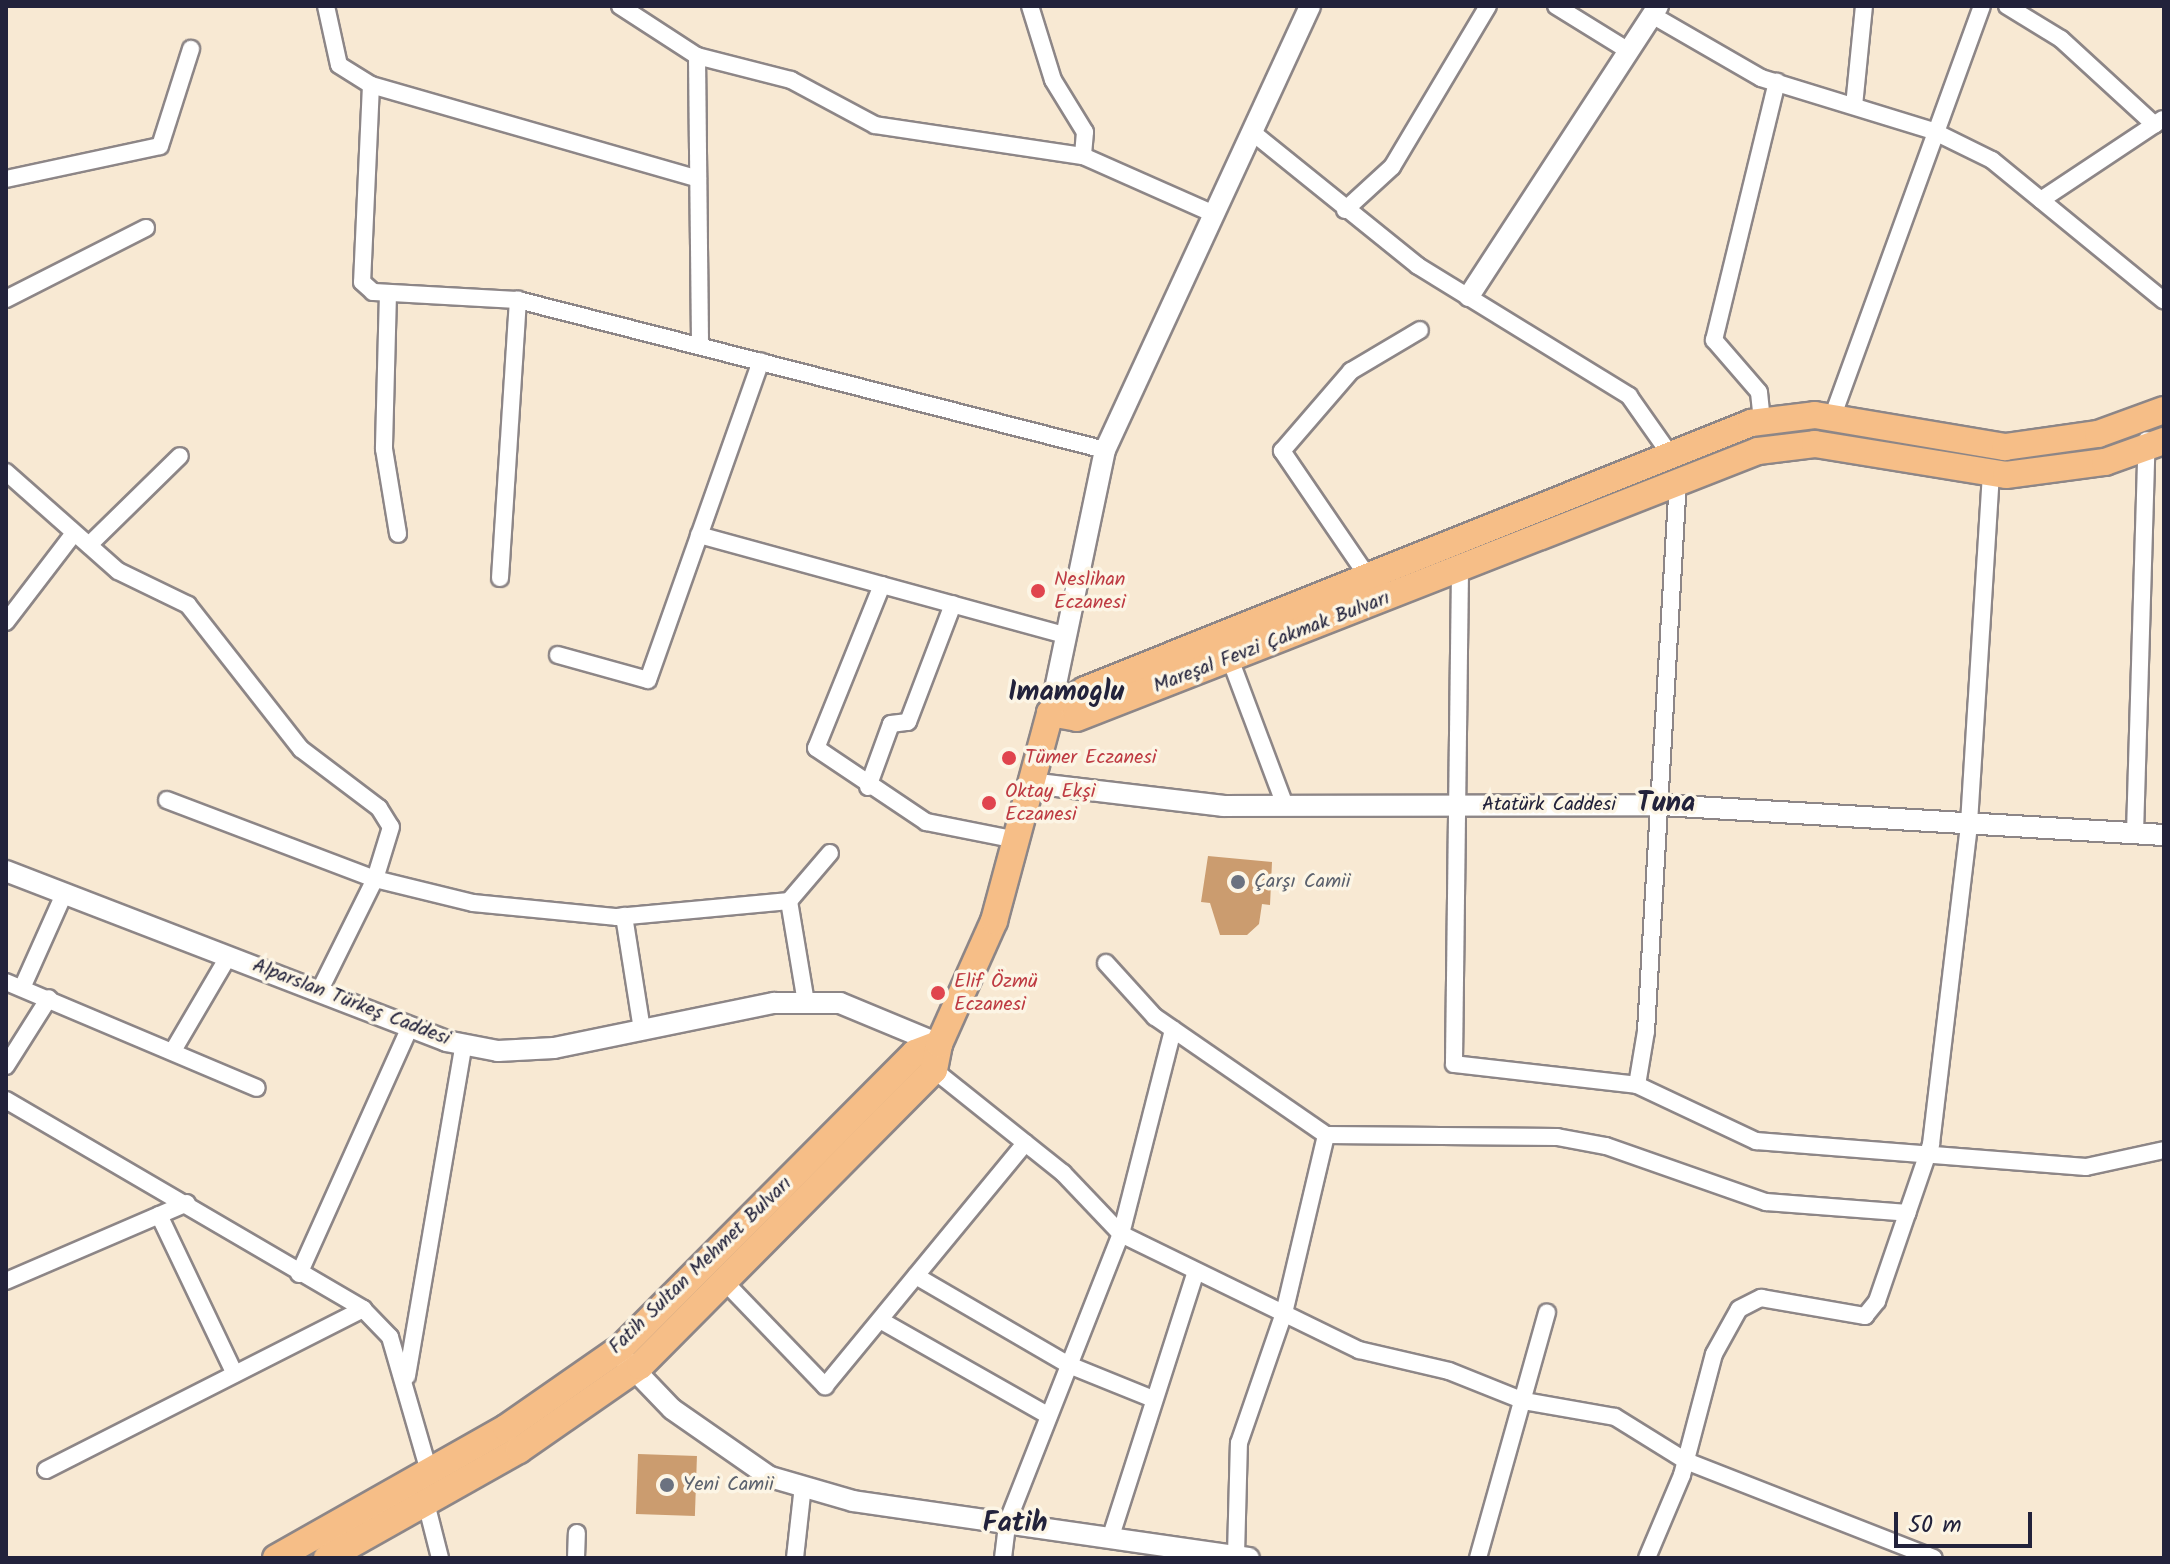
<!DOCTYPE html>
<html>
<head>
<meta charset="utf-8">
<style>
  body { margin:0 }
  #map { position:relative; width:2170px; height:1564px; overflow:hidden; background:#f8e9d3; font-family:Kalam,sans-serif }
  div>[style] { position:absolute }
  .building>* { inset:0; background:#cb9c6f; transform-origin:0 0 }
  .roads { filter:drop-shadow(2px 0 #8d8687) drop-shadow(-2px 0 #8d8687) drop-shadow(0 2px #8d8687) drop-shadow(0 -2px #8d8687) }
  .minor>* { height:16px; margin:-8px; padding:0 8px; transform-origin:8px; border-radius:8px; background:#fff }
  .tertiary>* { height:20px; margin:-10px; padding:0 10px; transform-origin:10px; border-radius:10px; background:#fff }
  .primary>* { height:26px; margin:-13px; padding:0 13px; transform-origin:13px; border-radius:13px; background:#f6be87 }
  .dots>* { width:22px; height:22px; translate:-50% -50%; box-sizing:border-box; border:4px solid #fcf5e5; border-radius:50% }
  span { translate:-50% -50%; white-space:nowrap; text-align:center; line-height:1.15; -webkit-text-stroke:7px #fcf5e5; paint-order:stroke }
  .health-label { font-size:20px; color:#be3a42 }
  .left { translate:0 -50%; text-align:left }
  .street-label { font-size:20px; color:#22223b }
  .worship-label { font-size:20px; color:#5b616d }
  .district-label { font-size:28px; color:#22223b; font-weight:700 }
  .frame { position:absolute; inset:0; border:8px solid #22223b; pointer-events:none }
  .scale { position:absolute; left:1894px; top:1512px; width:138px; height:36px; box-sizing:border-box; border:4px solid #22223b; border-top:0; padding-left:10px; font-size:24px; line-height:28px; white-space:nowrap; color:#22223b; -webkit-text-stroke:6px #fcf5e5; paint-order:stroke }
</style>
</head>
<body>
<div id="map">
  <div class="building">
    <i style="clip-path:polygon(1208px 856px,1272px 862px,1270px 905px,1262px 904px,1259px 924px,1247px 935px,1220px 935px,1210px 903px,1201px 902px)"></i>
    <i style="left:638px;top:1454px;width:59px;height:60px;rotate:2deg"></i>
  </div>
  <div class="roads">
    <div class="minor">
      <i style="left:326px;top:6px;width:60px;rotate:77.6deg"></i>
      <i style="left:339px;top:65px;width:38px;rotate:32deg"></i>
      <i style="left:371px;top:85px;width:340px;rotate:16deg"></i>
      <i style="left:620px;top:6px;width:92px;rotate:33deg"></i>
      <i style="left:697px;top:56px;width:97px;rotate:14.3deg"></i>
      <i style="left:791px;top:80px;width:95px;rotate:28.2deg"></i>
      <i style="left:875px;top:125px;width:210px;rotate:8.5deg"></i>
      <i style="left:1083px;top:156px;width:143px;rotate:23.9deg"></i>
      <i style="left:1030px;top:6px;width:77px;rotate:72.7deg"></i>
      <i style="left:1053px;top:80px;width:61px;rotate:58.4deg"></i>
      <i style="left:1085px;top:132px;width:24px;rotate:95deg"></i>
      <i style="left:1556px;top:6px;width:86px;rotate:31.7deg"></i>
      <i style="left:2007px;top:6px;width:63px;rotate:31.4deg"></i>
      <i style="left:2061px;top:39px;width:127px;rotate:42.5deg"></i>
      <i style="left:1652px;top:15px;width:126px;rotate:30deg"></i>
      <i style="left:1761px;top:78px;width:180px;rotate:17.1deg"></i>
      <i style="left:1933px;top:131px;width:66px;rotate:26.2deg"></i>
      <i style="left:1992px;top:160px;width:222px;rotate:39.3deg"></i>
      <i style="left:697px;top:56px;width:290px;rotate:89.4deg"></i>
      <i style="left:371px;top:85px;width:197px;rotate:92.6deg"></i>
      <i style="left:362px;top:282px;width:15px;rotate:42deg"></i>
      <i style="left:373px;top:292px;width:145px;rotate:3.2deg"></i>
      <i style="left:518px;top:300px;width:606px;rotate:14.33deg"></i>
      <i style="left:1854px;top:106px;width:100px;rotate:-84.3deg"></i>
      <i style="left:1252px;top:132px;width:213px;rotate:38.9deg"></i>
      <i style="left:1418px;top:266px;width:248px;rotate:31.6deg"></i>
      <i style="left:1629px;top:396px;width:70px;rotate:54.9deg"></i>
      <i style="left:6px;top:179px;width:157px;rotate:-12.1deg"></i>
      <i style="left:160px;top:146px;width:102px;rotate:-72.3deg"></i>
      <i style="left:2041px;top:200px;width:146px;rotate:-33.6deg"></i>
      <i style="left:1345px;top:210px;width:64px;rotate:-42.5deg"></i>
      <i style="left:1392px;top:167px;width:187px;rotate:-59.2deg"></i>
      <i style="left:388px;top:293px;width:156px;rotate:91.5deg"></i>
      <i style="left:384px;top:449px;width:86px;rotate:80.6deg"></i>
      <i style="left:6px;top:299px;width:157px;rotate:-26.9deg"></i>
      <i style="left:1832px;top:418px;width:438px;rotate:-70deg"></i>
      <i style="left:1762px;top:421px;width:29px;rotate:-96deg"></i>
      <i style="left:1759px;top:392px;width:69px;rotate:-130.9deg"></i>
      <i style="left:1714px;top:340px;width:266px;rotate:-76.3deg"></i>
      <i style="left:6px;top:472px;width:149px;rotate:41.5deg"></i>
      <i style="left:118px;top:571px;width:78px;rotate:25.9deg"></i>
      <i style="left:188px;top:605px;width:183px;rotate:51.9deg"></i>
      <i style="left:301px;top:749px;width:98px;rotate:37.1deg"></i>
      <i style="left:379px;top:808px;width:22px;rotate:58deg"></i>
      <i style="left:391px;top:827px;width:54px;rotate:107.1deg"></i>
      <i style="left:375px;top:879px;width:126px;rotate:116.4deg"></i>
      <i style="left:699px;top:535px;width:378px;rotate:15.3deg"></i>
      <i style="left:89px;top:545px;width:127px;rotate:-44.4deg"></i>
      <i style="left:1460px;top:570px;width:494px;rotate:90.7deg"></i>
      <i style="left:1454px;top:1064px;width:184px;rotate:6.5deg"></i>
      <i style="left:1637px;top:1085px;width:132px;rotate:25.2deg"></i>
      <i style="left:1756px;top:1141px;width:331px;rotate:4.5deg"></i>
      <i style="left:2086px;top:1167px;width:80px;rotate:-12.3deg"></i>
      <i style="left:1368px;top:577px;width:153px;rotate:-124.3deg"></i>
      <i style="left:1282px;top:451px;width:106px;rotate:-49.2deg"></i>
      <i style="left:1351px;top:371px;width:80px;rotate:-30.7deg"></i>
      <i style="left:500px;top:578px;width:279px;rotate:-86.3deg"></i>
      <i style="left:882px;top:585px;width:176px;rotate:112deg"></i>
      <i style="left:816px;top:748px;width:133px;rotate:33.9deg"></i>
      <i style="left:926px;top:822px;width:93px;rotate:11.2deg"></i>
      <i style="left:6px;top:622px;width:112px;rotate:-52.6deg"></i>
      <i style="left:558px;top:655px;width:93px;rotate:15.5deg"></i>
      <i style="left:648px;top:680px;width:338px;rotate:-70.5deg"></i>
      <i style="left:1230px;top:659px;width:156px;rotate:69.4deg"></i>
      <i style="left:868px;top:787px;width:67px;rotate:-69.9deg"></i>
      <i style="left:891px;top:724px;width:17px;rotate:-7deg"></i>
      <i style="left:908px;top:722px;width:126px;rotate:-69.1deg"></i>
      <i style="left:167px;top:800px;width:222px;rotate:20.8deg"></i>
      <i style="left:375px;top:879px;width:101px;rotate:13.8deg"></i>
      <i style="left:473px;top:903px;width:145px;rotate:5.6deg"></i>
      <i style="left:617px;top:917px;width:173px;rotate:-5.3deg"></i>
      <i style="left:789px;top:901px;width:63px;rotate:-49.5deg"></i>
      <i style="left:2135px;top:833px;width:393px;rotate:-88.3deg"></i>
      <i style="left:789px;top:901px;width:103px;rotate:80.5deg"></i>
      <i style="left:624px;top:916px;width:115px;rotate:81deg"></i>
      <i style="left:1106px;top:963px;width:73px;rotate:47.8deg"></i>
      <i style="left:1155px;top:1017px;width:208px;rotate:34.6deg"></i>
      <i style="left:1326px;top:1135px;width:231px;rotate:0.5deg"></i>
      <i style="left:1557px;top:1137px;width:50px;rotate:10.4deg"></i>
      <i style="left:1606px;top:1146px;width:170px;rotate:19.3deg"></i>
      <i style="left:1766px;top:1202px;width:142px;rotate:4.4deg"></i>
      <i style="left:6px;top:982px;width:272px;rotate:22.9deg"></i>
      <i style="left:22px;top:988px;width:103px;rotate:-65.9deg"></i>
      <i style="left:174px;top:1049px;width:107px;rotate:-59.6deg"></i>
      <i style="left:6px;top:1066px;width:80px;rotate:-57.7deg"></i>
      <i style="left:934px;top:1070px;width:165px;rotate:38.6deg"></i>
      <i style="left:1063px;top:1173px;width:84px;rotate:46.4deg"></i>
      <i style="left:1121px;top:1234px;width:265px;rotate:26deg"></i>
      <i style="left:1359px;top:1350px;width:92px;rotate:13.1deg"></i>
      <i style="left:1449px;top:1371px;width:81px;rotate:21.8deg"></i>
      <i style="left:1524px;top:1401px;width:92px;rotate:10deg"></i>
      <i style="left:1615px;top:1417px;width:84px;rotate:31.8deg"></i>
      <i style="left:1686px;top:1461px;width:266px;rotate:21.4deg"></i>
      <i style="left:1637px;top:1085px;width:55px;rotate:-80.5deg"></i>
      <i style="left:1646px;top:1031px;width:553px;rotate:-86.68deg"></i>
      <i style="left:6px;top:1100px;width:414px;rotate:30.3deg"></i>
      <i style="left:363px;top:1309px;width:39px;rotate:46deg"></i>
      <i style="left:390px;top:1337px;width:140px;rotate:73.8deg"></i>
      <i style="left:159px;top:1215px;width:176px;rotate:64.5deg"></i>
      <i style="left:299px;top:1274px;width:271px;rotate:-65.8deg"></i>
      <i style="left:916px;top:1276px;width:177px;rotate:30.2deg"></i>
      <i style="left:1069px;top:1365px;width:91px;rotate:22deg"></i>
      <i style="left:722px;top:1279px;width:149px;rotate:46.1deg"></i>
      <i style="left:825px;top:1386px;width:315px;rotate:-50.5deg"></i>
      <i style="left:6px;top:1281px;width:197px;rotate:-23.3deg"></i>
      <i style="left:880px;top:1320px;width:194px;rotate:29.6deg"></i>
      <i style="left:407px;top:1376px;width:337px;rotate:-80.3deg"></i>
      <i style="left:46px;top:1470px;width:356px;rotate:-26.9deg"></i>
      <i style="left:426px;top:1503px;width:57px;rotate:75.7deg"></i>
      <i style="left:1111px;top:1536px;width:278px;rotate:-72.2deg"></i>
      <i style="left:1236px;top:1555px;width:112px;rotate:-88.5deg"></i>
      <i style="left:1239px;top:1443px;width:138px;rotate:-70.9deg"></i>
      <i style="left:1284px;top:1313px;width:183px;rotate:-76.7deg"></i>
      <i style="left:576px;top:1558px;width:25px;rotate:-88deg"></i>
      <i style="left:795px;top:1558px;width:72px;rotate:-83.7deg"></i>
      <i style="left:1003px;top:1558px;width:35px;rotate:-83deg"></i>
      <i style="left:1007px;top:1523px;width:311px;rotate:-68.5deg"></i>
      <i style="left:1121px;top:1234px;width:211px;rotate:-75.7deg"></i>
      <i style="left:1478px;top:1558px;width:255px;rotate:-74.3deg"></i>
      <i style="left:1647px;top:1558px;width:90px;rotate:-67.1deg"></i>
      <i style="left:1682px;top:1475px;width:125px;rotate:-75.2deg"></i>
      <i style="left:1714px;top:1354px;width:51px;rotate:-60.9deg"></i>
      <i style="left:1739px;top:1309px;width:25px;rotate:-27deg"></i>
      <i style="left:1761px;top:1298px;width:106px;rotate:9.8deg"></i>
      <i style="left:1865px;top:1316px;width:19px;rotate:-51deg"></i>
      <i style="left:1877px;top:1301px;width:166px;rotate:-71deg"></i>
      <i style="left:1931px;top:1144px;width:323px;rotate:-83.2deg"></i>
      <i style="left:1969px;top:823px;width:350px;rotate:-86.4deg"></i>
    </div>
    <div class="tertiary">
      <i style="left:1469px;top:296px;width:346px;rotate:-56.9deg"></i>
      <i style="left:1050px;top:713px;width:269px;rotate:-78.2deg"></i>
      <i style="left:1105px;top:450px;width:489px;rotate:-65.2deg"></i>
      <i style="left:1031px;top:783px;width:193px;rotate:6.8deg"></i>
      <i style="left:1223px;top:806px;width:439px;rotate:-0.1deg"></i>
      <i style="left:1662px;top:805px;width:503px;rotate:3.42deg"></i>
      <i style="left:6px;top:871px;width:472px;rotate:21.1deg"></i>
      <i style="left:446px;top:1041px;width:53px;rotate:10.9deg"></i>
      <i style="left:498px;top:1051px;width:56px;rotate:-3.1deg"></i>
      <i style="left:554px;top:1048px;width:225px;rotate:-11.6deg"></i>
      <i style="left:774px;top:1003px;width:66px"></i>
      <i style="left:840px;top:1003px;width:107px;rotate:22.5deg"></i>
      <i style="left:626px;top:1361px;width:66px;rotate:46.2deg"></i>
      <i style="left:672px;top:1409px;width:119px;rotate:34.8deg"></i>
      <i style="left:770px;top:1477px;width:86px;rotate:16.1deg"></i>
      <i style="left:853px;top:1501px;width:400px;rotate:8.2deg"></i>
    </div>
    <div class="primary">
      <i style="left:1050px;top:713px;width:42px;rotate:-33.3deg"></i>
      <i style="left:1085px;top:690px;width:718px;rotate:-21.85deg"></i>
      <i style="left:1751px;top:423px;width:64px;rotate:-7.1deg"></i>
      <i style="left:1815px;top:415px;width:193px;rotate:9.6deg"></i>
      <i style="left:2005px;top:447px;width:94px;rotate:-8deg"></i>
      <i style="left:2098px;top:434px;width:70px;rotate:-20deg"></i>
      <i style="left:1050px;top:713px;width:27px;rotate:10deg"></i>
      <i style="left:1077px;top:718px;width:731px;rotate:-21.41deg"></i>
      <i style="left:1758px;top:451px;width:57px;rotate:-7deg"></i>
      <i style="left:1815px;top:444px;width:193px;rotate:9.2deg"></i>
      <i style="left:2006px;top:475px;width:100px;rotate:-7.5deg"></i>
      <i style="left:2105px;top:462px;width:63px;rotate:-19.6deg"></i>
      <i style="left:276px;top:1558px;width:264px;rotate:-29.5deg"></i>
      <i style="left:506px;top:1428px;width:141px;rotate:-34.9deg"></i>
      <i style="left:622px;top:1347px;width:415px;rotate:-45.1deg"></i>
      <i style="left:915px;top:1053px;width:26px;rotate:-21deg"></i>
      <i style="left:327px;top:1558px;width:220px;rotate:-29.4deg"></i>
      <i style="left:519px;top:1450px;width:147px;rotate:-34.8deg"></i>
      <i style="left:640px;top:1366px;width:417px;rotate:-45.2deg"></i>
      <i style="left:934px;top:1070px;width:26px;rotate:-79deg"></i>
      <i style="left:939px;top:1044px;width:135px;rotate:-65.9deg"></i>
      <i style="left:994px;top:921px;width:215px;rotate:-74.9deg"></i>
    </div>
  </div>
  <div class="dots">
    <i style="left:1038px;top:591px;background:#e0444e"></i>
    <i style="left:1009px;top:758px;background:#e0444e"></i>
    <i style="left:989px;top:803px;background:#e0444e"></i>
    <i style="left:1238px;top:882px;background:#6b7280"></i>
    <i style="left:938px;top:993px;background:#e0444e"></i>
    <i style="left:667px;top:1485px;background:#6b7280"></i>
  </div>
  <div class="health-label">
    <span class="left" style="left:1054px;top:592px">Neslihan<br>Eczanesi</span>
    <span class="left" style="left:1025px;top:758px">Tümer Eczanesi</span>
    <span class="left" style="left:1005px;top:804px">Oktay Ekşi<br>Eczanesi</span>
    <span class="left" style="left:954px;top:994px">Elif Özmü<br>Eczanesi</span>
  </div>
  <div class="street-label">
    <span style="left:1272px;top:643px;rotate:-21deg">Mareşal Fevzi Çakmak Bulvarı</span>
    <span style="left:1549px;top:805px">Atatürk Caddesi</span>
    <span style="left:351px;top:1003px;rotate:21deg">Alparslan Türkeş Caddesi</span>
    <span style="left:701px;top:1266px;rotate:-44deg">Fatih Sultan Mehmet Bulvarı</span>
  </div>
  <div class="worship-label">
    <span class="left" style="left:1254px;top:882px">Çarşı Camii</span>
    <span class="left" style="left:683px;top:1485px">Yeni Camii</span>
  </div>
  <div class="district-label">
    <span style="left:1066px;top:693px">Imamoglu</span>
    <span style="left:1666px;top:804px">Tuna</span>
    <span style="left:1015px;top:1524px">Fatih</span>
  </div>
  <div class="frame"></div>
  <div class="scale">50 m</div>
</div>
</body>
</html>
